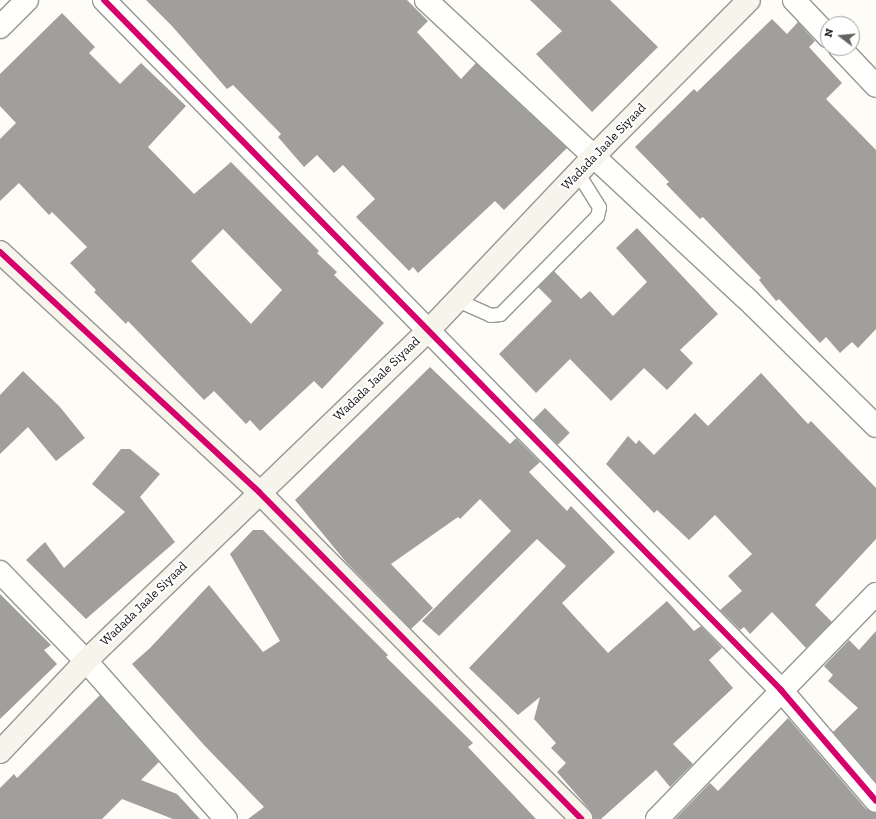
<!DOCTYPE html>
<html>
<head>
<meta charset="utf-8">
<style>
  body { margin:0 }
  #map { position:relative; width:876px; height:819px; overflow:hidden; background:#fdfcf7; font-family:"Zilla Slab",serif }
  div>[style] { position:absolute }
  .building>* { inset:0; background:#a19f9c; transform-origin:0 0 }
  .roads { filter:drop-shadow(1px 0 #979795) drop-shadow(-1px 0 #979795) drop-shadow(0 1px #979795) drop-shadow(0 -1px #979795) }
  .lane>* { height:13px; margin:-6.5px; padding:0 6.5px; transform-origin:6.5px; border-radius:6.5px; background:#fffffe }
  .street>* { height:22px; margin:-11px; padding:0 11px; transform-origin:11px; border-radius:11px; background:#fffffe }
  .secondary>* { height:22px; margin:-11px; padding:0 11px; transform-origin:11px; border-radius:11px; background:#f6f4eb }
  .cycleway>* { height:6px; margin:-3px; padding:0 3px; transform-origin:3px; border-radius:3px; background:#d6006c }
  span { translate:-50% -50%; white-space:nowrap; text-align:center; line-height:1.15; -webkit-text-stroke:4px #fff; paint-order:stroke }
  .street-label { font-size:13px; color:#111 }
  .north { position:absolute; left:820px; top:16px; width:40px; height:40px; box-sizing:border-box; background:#fff; border:1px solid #a0a0a0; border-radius:50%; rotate:286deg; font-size:11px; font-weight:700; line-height:16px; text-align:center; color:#111 }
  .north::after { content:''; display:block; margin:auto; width:14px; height:18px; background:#646362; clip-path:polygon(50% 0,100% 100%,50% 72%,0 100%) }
</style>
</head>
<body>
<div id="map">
  <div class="building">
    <i style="clip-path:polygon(146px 0,407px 0,428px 21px,417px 32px,461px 79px,476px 63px,567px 148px,504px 210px,495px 201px,418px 273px,413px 267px,409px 271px,356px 217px,375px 199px,343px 165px,334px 173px,317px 155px,304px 167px,278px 137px,281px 134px,233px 85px,227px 89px,172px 26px)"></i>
    <i style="clip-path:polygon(530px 0,610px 0,658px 47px,592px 112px,536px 54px,562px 31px)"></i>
    <i style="clip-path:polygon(evenodd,62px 13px,95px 47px,89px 53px,120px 84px,141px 63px,186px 106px,148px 147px,194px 194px,231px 162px,319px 251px,317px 253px,337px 272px,334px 275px,384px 323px,322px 389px,314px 381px,260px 431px,250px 420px,246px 424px,214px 391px,204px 400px,128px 321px,126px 324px,94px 292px,96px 290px,70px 263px,87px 247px,52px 212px,49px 215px,19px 183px,0 201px,0 139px,16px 123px,0 106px,0 74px,62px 13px,223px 229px,282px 290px,251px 324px,191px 261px,223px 229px)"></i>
    <i style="clip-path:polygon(772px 19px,787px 34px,798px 22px,815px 41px,809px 47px,842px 83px,826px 99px,876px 150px,876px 329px,858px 348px,852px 342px,840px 353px,826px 337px,820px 343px,779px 299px,776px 301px,759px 280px,761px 278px,703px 217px,700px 219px,666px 184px,669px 182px,635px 147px,694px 89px,697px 92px)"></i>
    <i style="clip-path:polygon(637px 228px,718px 314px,680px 350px,693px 363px,667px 390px,644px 368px,611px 401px,570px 359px,536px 393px,499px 354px,552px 301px,538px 287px,554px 271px,581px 299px,590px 291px,613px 316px,647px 282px,616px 248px)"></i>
    <i style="clip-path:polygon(430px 367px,510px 444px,516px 438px,540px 462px,529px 472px,567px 511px,571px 506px,615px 552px,562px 603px,608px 653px,667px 601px,694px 631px,701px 626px,722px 648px,709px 660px,733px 688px,673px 744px,693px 764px,670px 787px,656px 770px,601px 819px,593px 819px,590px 810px,557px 772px,566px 763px,551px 748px,556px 743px,534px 719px,540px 697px,518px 715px,469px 668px,566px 566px,537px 539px,439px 636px,422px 621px,511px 531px,480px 499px,460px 519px,458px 517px,391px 564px,433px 608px,411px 629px,346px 562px,295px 500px)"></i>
    <i style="clip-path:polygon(23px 371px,60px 407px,85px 438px,56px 461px,28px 427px,0 454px,0 395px)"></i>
    <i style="clip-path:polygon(761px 373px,808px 424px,811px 421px,876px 488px,876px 539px,815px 605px,832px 622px,806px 648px,772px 612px,750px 634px,744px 627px,740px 630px,720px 610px,742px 591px,728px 576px,752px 554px,715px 515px,689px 540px,657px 510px,654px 513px,606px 464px,628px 436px,636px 444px,639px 440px,654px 455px,695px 413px,708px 426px)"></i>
    <i style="left:545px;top:408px;width:35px;height:17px;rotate:45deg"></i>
    <i style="clip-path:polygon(121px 449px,130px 449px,160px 474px,140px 497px,175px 542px,86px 619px,26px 560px,45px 542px,64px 568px,125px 512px,92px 484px)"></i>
    <i style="clip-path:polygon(253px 530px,263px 530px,388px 655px,386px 657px,473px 743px,468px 747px,536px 819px,248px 819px,264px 807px,204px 745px,132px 664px,150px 648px,209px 585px,263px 652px,280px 641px,230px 554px)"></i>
    <i style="clip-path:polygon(0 594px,51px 645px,44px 650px,57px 664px,0 719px)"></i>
    <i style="clip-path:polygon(876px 631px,876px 782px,833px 732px,858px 708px,828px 681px,833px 675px,824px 666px,849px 640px,859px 650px)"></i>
    <i style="clip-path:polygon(100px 695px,159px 762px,141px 780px,177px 794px,200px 819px,173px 819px,122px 799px,102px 819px,0 819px,0 788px,14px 774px,17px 778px)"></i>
    <i style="clip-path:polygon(788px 718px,866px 809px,876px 813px,876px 819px,675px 819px,710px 783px,718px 791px)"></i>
  </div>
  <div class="roads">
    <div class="lane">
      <i style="left:457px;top:300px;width:36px;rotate:24deg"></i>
      <i style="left:490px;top:315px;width:10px;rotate:-6deg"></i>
      <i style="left:500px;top:314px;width:138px;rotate:-45.3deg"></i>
      <i style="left:597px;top:216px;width:9px;rotate:-77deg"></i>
      <i style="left:599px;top:207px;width:40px;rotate:-122deg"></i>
    </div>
    <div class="street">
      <i style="left:104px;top:0;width:967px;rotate:45.54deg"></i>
      <i style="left:781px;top:690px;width:146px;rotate:49.4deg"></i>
      <i style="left:426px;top:0;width:437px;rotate:43deg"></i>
      <i style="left:746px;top:298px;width:182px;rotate:44.6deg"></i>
      <i style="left:794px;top:0;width:50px;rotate:46.6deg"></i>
      <i style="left:0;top:27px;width:38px;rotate:-45deg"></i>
      <i style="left:840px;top:48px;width:52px;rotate:46.5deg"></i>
      <i style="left:0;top:572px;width:124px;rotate:46deg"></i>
      <i style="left:86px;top:661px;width:211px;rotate:48.5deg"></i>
      <i style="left:657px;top:819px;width:314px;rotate:-45.8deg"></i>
    </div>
    <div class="secondary">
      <i style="left:0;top:252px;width:353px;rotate:42.8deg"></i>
      <i style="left:259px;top:492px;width:459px;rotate:45.4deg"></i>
      <i style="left:0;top:752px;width:125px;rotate:-46.6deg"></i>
      <i style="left:86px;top:661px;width:475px;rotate:-44deg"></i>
      <i style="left:428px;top:331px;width:240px;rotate:-46.5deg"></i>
      <i style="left:593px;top:157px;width:221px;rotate:-45.2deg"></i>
    </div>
  </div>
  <div class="cycleway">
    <i style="left:104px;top:0;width:967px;rotate:45.54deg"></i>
    <i style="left:781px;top:690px;width:146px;rotate:49.4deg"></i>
    <i style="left:0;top:252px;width:353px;rotate:42.8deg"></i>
    <i style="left:259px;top:492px;width:459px;rotate:45.4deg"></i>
  </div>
  <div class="street-label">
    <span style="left:604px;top:147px;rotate:-46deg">Wadada Jaale Siyaad</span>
    <span style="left:377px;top:379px;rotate:-44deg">Wadada Jaale Siyaad</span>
    <span style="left:144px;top:604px;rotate:-44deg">Wadada Jaale Siyaad</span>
  </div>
  <div class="north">N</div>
</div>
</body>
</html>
